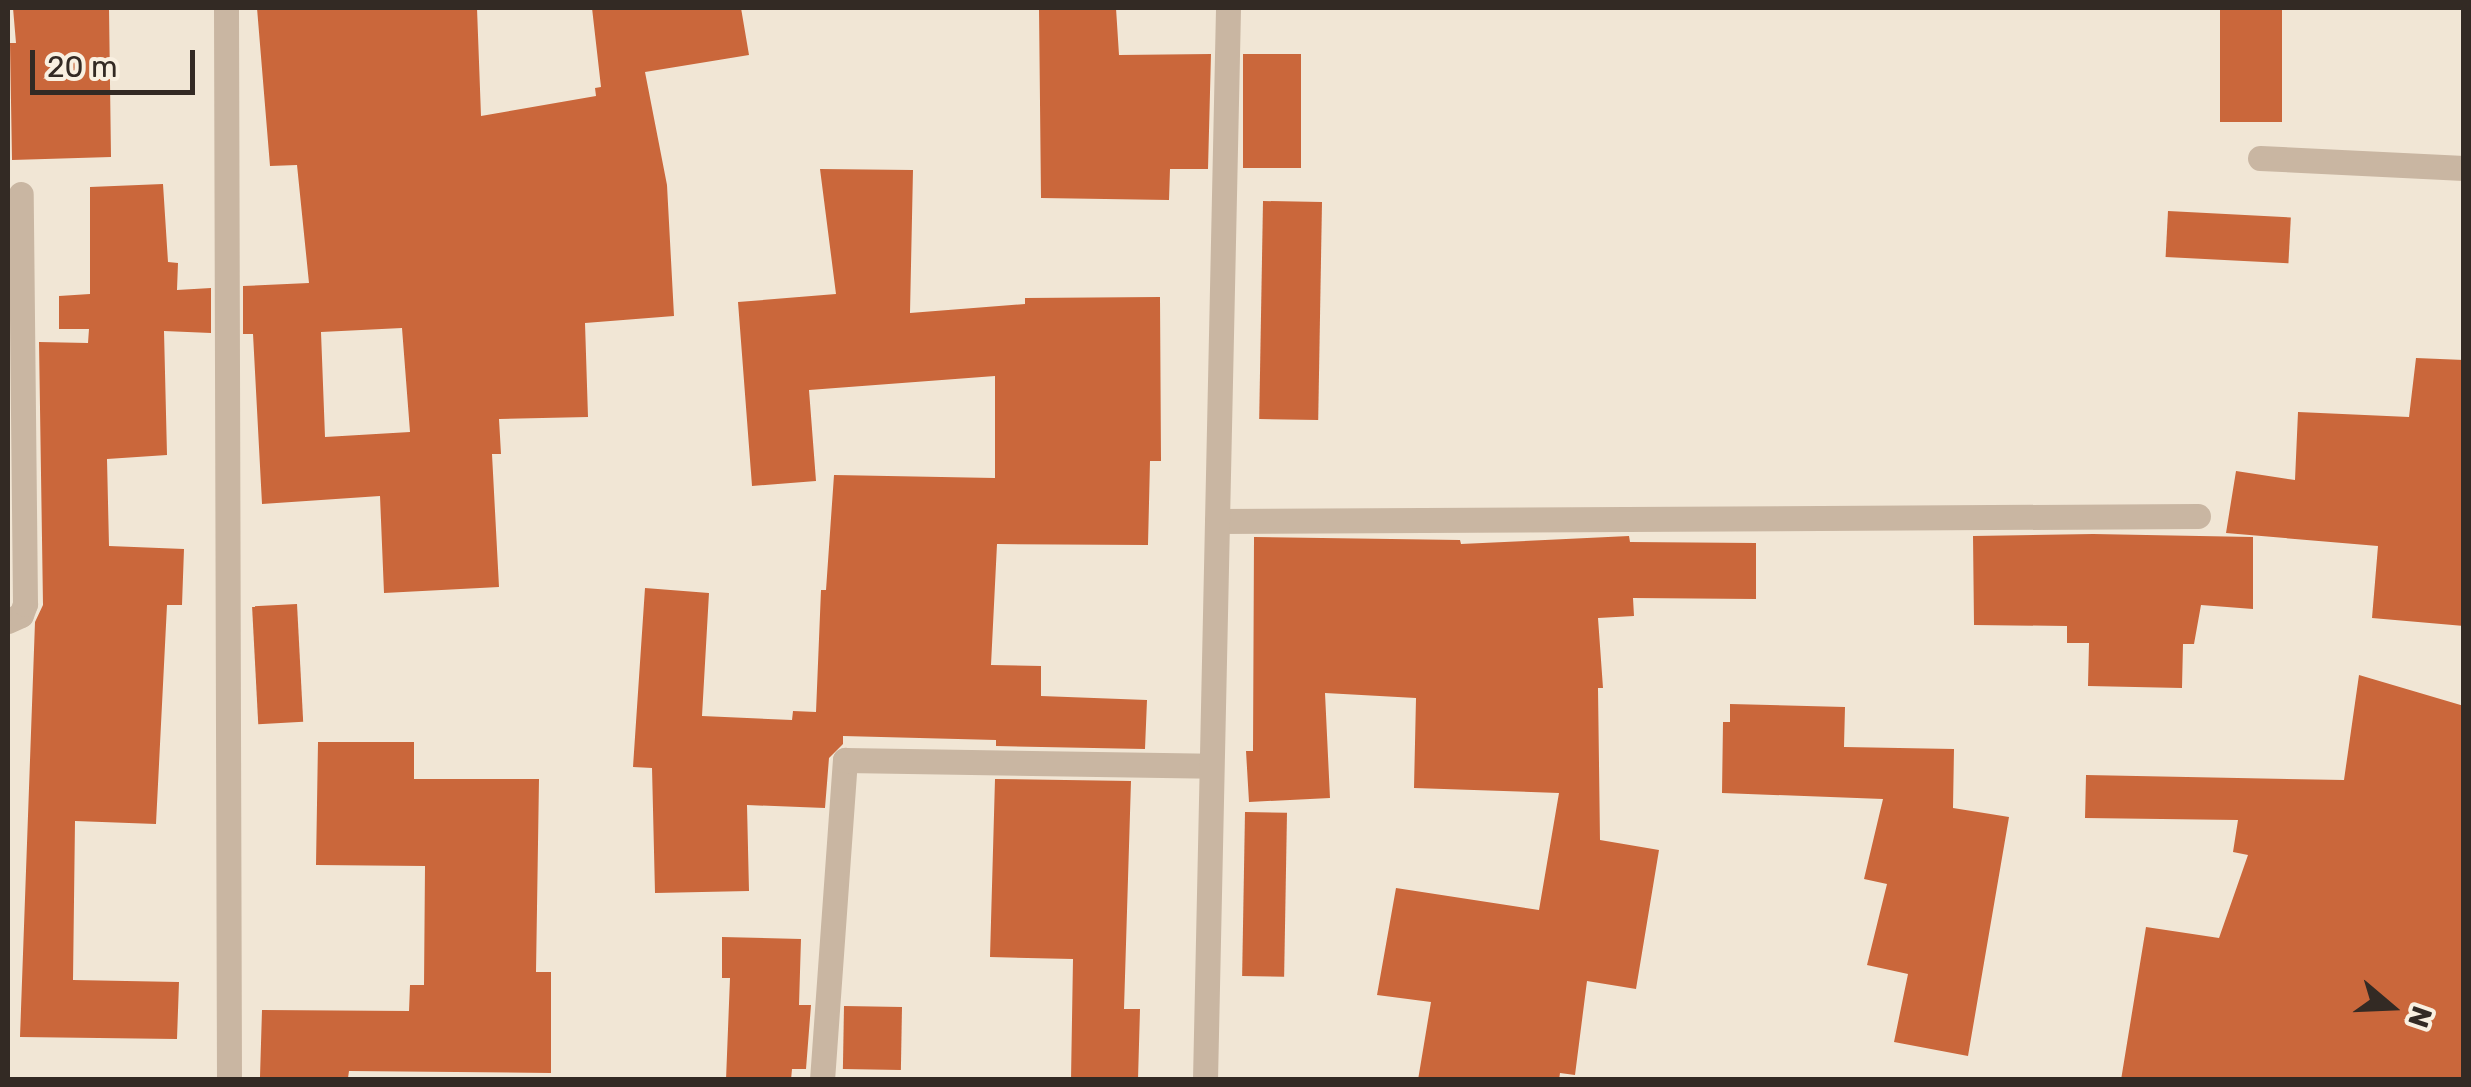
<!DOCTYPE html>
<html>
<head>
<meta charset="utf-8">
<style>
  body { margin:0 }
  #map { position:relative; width:2471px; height:1087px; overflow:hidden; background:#f1e6d5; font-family:Rubik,sans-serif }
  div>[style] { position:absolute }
  .building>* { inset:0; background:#ca673b; transform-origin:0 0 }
  .minor>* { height:25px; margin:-12.5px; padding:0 12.5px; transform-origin:12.5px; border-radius:12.5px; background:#c9b6a2 }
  span { translate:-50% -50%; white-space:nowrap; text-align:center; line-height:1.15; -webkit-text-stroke:8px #f9f0e1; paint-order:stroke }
  .frame { position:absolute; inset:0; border:10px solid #332a24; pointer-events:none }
  .north { position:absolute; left:2341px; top:957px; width:100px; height:100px; -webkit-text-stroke:8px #f9f0e1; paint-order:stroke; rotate:109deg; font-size:28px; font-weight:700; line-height:40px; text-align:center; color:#332a24 }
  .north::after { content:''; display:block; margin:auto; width:35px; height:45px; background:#332a24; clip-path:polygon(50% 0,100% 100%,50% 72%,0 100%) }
  .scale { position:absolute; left:30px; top:50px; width:165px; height:45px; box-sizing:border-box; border:5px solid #332a24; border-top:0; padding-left:12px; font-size:30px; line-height:35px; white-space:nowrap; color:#332a24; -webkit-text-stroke:8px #f9f0e1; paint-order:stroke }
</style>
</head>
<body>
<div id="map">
  <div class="building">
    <i style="clip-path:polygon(13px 8px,109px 8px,111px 157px,12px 160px,10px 43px,16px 43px)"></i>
    <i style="clip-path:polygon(evenodd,257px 8px,477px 8px,481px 116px,596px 96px,595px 88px,601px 87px,592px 8px,741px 8px,749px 55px,645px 72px,667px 185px,674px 316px,585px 323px,588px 417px,499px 419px,501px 454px,492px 454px,499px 587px,384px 593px,380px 496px,262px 504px,253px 334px,243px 334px,243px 286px,309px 283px,297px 165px,270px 166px,257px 8px,402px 328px,410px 432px,325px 437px,321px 332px,402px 328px)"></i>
    <i style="clip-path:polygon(1039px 8px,1116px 8px,1119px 55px,1211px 54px,1208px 169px,1170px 169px,1169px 200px,1041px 198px)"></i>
    <i style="left:2220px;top:8px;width:62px;height:114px"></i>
    <i style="left:1243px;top:54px;width:58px;height:114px"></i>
    <i style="clip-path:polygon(820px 169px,913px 170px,910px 313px,1025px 304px,1025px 298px,1160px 297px,1161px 461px,1150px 461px,1148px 545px,997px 544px,991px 665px,1041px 666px,1041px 696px,1147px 700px,1145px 749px,996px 746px,996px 740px,843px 736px,843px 744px,829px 758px,825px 808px,747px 805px,749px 891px,655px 893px,652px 768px,633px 767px,645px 588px,709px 593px,702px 716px,792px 720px,793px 711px,816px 712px,821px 590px,826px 590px,834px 475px,995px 478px,995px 376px,809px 390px,816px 481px,752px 486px,738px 302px,836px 294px)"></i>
    <i style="clip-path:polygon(163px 184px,168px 262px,178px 263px,177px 290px,211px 288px,211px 333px,164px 331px,167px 455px,107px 459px,109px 546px,184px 549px,182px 605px,167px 605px,156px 824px,75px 821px,73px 980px,179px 982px,177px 1039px,20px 1037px,35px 622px,43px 605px,39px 342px,88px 343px,89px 329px,59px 329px,59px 296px,90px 294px,90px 187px)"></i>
    <i style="left:1322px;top:202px;width:218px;height:59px;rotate:91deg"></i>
    <i style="left:2168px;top:211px;width:123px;height:46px;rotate:3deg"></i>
    <i style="clip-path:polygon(2416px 358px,2464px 360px,2464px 626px,2372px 618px,2378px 546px,2226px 533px,2236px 471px,2295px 480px,2298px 412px,2409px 417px)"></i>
    <i style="clip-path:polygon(2093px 534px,2253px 537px,2253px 609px,2201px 605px,2194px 644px,2183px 644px,2182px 688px,2088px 686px,2089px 643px,2067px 643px,2067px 626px,1974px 625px,1973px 536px)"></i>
    <i style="clip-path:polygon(1629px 536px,1630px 542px,1756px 543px,1756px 599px,1633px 598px,1634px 616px,1598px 618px,1603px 688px,1598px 688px,1600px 840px,1659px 850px,1636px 989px,1587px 981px,1575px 1075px,1560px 1073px,1559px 1080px,1418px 1080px,1431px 1002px,1377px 995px,1396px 888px,1539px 910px,1559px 793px,1414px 788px,1416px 698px,1325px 693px,1330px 798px,1249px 802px,1246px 751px,1253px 751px,1254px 537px,1460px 540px,1461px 544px)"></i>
    <i style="left:297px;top:604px;width:118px;height:45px;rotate:87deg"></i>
    <i style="clip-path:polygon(2359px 675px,2464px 706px,2464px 1080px,2121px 1080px,2146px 927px,2219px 938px,2248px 855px,2233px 852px,2238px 820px,2085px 818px,2086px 775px,2344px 780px)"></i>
    <i style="clip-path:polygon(1730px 704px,1845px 707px,1844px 747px,1954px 749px,1953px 808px,2009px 817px,1968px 1056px,1894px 1042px,1908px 974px,1867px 965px,1887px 884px,1864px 879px,1883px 799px,1722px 793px,1723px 722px,1730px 722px)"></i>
    <i style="clip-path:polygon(318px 742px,414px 742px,414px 779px,539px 779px,536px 972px,551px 972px,551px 1073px,349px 1071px,348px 1078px,260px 1077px,262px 1010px,409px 1011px,410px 985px,424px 985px,425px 866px,316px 865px)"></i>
    <i style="clip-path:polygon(995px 779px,1131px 781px,1124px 1009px,1140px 1009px,1138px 1080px,1071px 1080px,1073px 959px,990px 957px)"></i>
    <i style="left:1245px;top:812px;width:42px;height:164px;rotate:1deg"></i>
    <i style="clip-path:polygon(722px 937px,801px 939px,799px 1005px,811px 1005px,806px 1069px,792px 1069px,791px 1080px,726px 1080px,730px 978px,722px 978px)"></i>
    <i style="left:844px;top:1006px;width:58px;height:63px;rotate:1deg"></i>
  </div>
  <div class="minor">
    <i style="left:226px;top:8px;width:1072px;rotate:89.84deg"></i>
    <i style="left:2260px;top:158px;width:204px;rotate:2.8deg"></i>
    <i style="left:1217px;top:521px;width:981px;rotate:-0.29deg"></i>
    <i style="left:8px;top:621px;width:14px;rotate:-25deg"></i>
    <i style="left:21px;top:615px;width:12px;rotate:-70deg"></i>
    <i style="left:25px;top:604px;width:410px;rotate:-90.6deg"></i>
    <i style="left:822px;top:1080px;width:321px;rotate:-85.9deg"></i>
    <i style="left:845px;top:760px;width:366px;rotate:0.9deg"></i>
    <i style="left:1205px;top:1080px;width:1072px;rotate:-88.77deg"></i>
  </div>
  <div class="frame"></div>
  <div class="north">N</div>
  <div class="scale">20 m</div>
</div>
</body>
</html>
